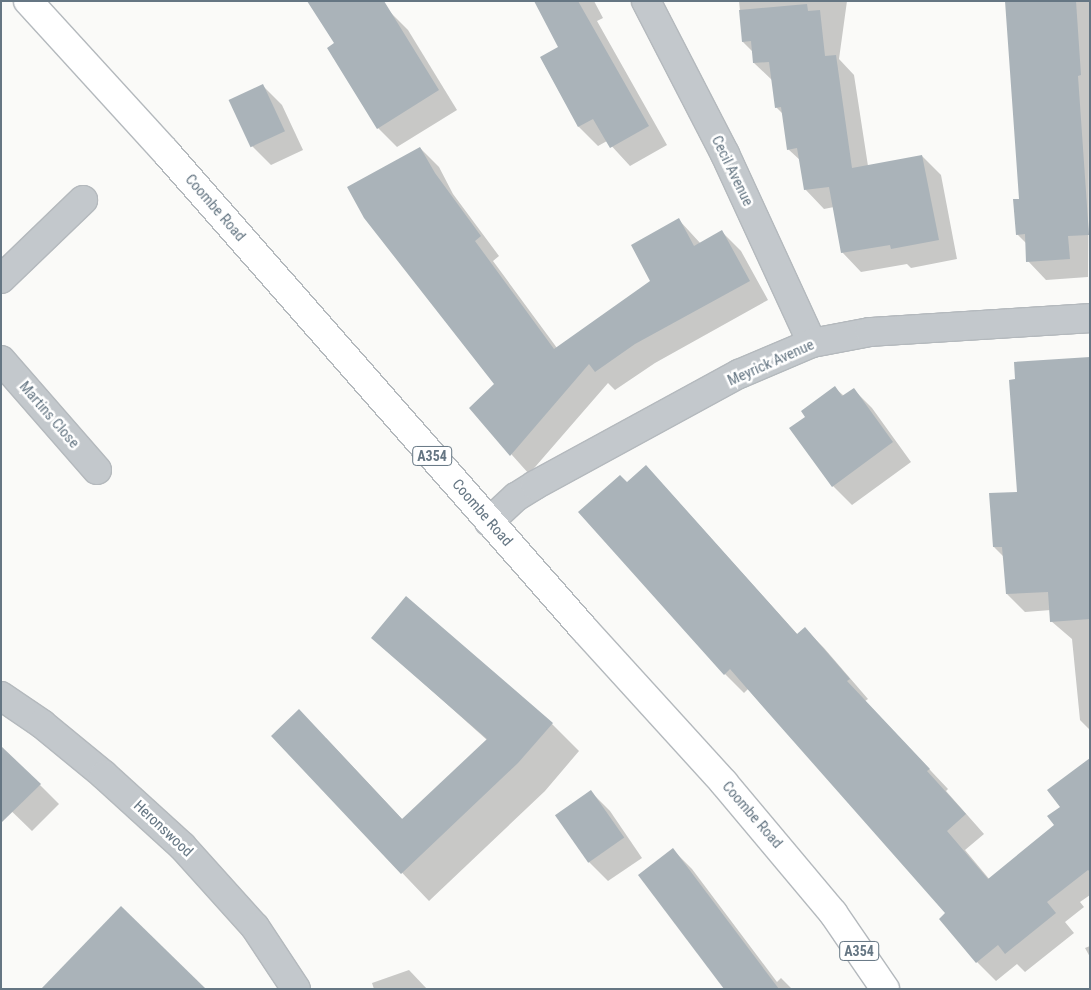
<!DOCTYPE html>
<html>
<head>
<meta charset="utf-8">
<style>
  body { margin:0 }
  #map { position:relative; width:1091px; height:990px; overflow:hidden; background:#fafaf8; font-family:"Roboto Condensed",sans-serif }
  div>[style] { position:absolute }
  .shadow>* { inset:0; background:#0003 }
  .building>* { inset:0; background:#aab3b9; transform-origin:0 0 }
  .roads { filter:drop-shadow(1px 0 #b4b9bd) drop-shadow(-1px 0 #b4b9bd) drop-shadow(0 1px #b4b9bd) drop-shadow(0 -1px #b4b9bd) }
  .minor>* { height:28px; margin:-14px; padding:0 14px; transform-origin:14px; border-radius:14px; background:#c3c8cc }
  .highway>* { height:28px; margin:-14px; padding:0 14px; transform-origin:14px; border-radius:14px; background:#fff }
  span { translate:-50% -50%; white-space:nowrap; text-align:center; line-height:1.15; -webkit-text-stroke:5px #fff; paint-order:stroke }
  .shield-label span { padding:1px 4px; background:#fff; border:1px solid; border-radius:4px; -webkit-text-stroke-width:0 }
  .shield-label { font-size:14px; color:#657683; font-weight:700 }
  .street-label { font-size:15px; color:#657683 }
  .frame { position:absolute; inset:0; border:2px solid #657683; pointer-events:none }
</style>
</head>
<body>
<div id="map">
  <div class="shadow">
    <i style="clip-path:polygon(535px 1px,594px 1px,603px 18px,597px 21px,667px 145px,630px 166px,607px 141px,598px 146px,579px 127px,541px 58px,560px 47px)"></i>
    <i style="clip-path:polygon(739px 1px,847px 1px,839px 59px,854px 75px,868px 166px,922px 156px,941px 175px,957px 259px,911px 268px,907px 264px,861px 272px,842px 252px,834px 207px,824px 209px,805px 189px,801px 161px,788px 149px,783px 114px,776px 107px,773px 81px,754px 63px,753px 52px,743px 42px)"></i>
    <i style="clip-path:polygon(1007px 1px,1090px 1px,1088px 277px,1046px 280px,1028px 261px,1026px 243px,1017px 234px,1021px 200px)"></i>
    <i style="clip-path:polygon(389px 11px,408px 30px,457px 110px,397px 147px,378px 128px,336px 44px)"></i>
    <i style="clip-path:polygon(263px 86px,282px 105px,303px 150px,271px 165px,252px 146px)"></i>
    <i style="clip-path:polygon(420px 148px,439px 167px,453px 194px,499px 256px,493px 261px,557px 348px,652px 281px,679px 220px,701px 244px,722px 232px,741px 251px,768px 300px,655px 363px,615px 390px,608px 383px,529px 474px,470px 408px,495px 384px)"></i>
    <i style="clip-path:polygon(1090px 358px,1090px 730px,1080px 720px,1072px 639px,1051px 621px,1051px 610px,1025px 612px,1007px 594px,1004px 557px,994px 547px,1018px 493px)"></i>
    <i style="clip-path:polygon(835px 388px,844px 396px,853px 389px,872px 408px,911px 462px,852px 505px,833px 486px,807px 417px)"></i>
    <i style="clip-path:polygon(627px 484px,664px 486px,798px 635px,805px 629px,824px 648px,868px 699px,865px 701px,948px 789px,946px 791px,984px 834px,965px 850px,990px 880px,1055px 825px,1062px 808px,1090px 760px,1090px 895px,1080px 902px,1084px 907px,1065px 922px,1074px 933px,1025px 972px,1017px 964px,996px 981px,977px 962px,947px 913px,748px 689px,744px 693px,725px 674px)"></i>
    <i style="clip-path:polygon(373px 638px,552px 724px,579px 751px,545px 791px,429px 901px,272px 736px,326px 738px,403px 820px,487px 740px)"></i>
    <i style="clip-path:polygon(40px 785px,59px 804px,32px 831px,1px 801px)"></i>
    <i style="clip-path:polygon(591px 792px,610px 811px,642px 858px,608px 881px,589px 862px,557px 816px)"></i>
    <i style="clip-path:polygon(673px 850px,692px 869px,777px 982px,781px 978px,792px 989px,734px 989px)"></i>
    <i style="clip-path:polygon(1090px 946px,1090px 957px,1085px 948px)"></i>
    <i style="clip-path:polygon(409px 970px,427px 989px,374px 989px,372px 983px)"></i>
  </div>
  <div class="building">
    <i style="clip-path:polygon(307px 1px,384px 1px,439px 90px,377px 129px,327px 48px,334px 43px)"></i>
    <i style="clip-path:polygon(534px 1px,578px 1px,649px 126px,610px 148px,593px 119px,578px 127px,540px 57px,558px 47px)"></i>
    <i style="clip-path:polygon(1005px 1px,1076px 1px,1081px 75px,1078px 76px,1089px 235px,1068px 236px,1070px 259px,1026px 262px,1025px 234px,1016px 235px,1013px 199px,1019px 199px)"></i>
    <i style="clip-path:polygon(807px 4px,808px 11px,820px 10px,825px 56px,836px 55px,852px 168px,922px 155px,939px 240px,891px 249px,890px 245px,841px 253px,829px 187px,804px 190px,797px 148px,787px 150px,781px 107px,775px 108px,769px 62px,753px 63px,751px 41px,742px 42px,739px 10px)"></i>
    <i style="left:263px;top:84px;width:52px;height:38px;rotate:65deg"></i>
    <i style="clip-path:polygon(420px 147px,435px 173px,481px 236px,475px 241px,554px 349px,650px 281px,631px 245px,679px 218px,694px 246px,722px 230px,750px 281px,635px 344px,595px 372px,589px 364px,510px 456px,469px 408px,494px 384px,364px 218px,347px 187px)"></i>
    <i style="clip-path:polygon(1090px 357px,1090px 619px,1050px 622px,1048px 592px,1006px 594px,1002px 547px,993px 547px,989px 493px,1017px 492px,1009px 380px,1015px 379px,1014px 362px)"></i>
    <i style="clip-path:polygon(835px 386px,842px 396px,854px 388px,893px 442px,832px 487px,789px 428px,805px 417px,801px 411px)"></i>
    <i style="clip-path:polygon(646px 465px,797px 634px,805px 627px,850px 679px,847px 681px,930px 769px,927px 771px,966px 814px,947px 831px,988px 879px,1054px 825px,1047px 816px,1060px 807px,1047px 790px,1090px 758px,1090px 872px,1088px 870px,1047px 902px,1056px 913px,1005px 954px,998px 945px,976px 963px,939px 919px,945px 913px,764px 708px,730px 669px,724px 675px,578px 512px,620px 475px,627px 482px)"></i>
    <i style="clip-path:polygon(406px 596px,553px 723px,518px 763px,401px 874px,271px 736px,299px 709px,402px 819px,487px 739px,371px 638px)"></i>
    <i style="clip-path:polygon(1px 746px,41px 784px,1px 823px)"></i>
    <i style="left:591px;top:790px;width:58px;height:44px;rotate:55deg"></i>
    <i style="clip-path:polygon(673px 848px,779px 989px,724px 989px,638px 875px)"></i>
    <i style="clip-path:polygon(121px 906px,206px 989px,41px 989px)"></i>
  </div>
  <div class="roads">
    <div class="minor">
      <i style="left:646px;top:1px;width:172px;rotate:62.7deg"></i>
      <i style="left:725px;top:154px;width:208px;rotate:65.3deg"></i>
      <i style="left:1px;top:279px;width:114px;rotate:-43.9deg"></i>
      <i style="left:1px;top:360px;width:146px;rotate:48.9deg"></i>
      <i style="left:489px;top:522px;width:37px;rotate:-43deg"></i>
      <i style="left:516px;top:497px;width:22px;rotate:-32deg"></i>
      <i style="left:535px;top:485px;width:232px;rotate:-28.6deg"></i>
      <i style="left:739px;top:374px;width:79px;rotate:-23deg"></i>
      <i style="left:812px;top:343px;width:59px;rotate:-10.7deg"></i>
      <i style="left:870px;top:332px;width:220px;rotate:-3.6deg"></i>
      <i style="left:1px;top:696px;width:50px;rotate:34.3deg"></i>
      <i style="left:42px;top:724px;width:80px;rotate:39.4deg"></i>
      <i style="left:104px;top:775px;width:105px;rotate:42.3deg"></i>
      <i style="left:182px;top:846px;width:109px;rotate:48deg"></i>
      <i style="left:255px;top:927px;width:74px;rotate:56.5deg"></i>
    </div>
    <div class="highway">
      <i style="left:28px;top:1px;width:203px;rotate:47.6deg"></i>
      <i style="left:165px;top:151px;width:636px;rotate:48.76deg"></i>
      <i style="left:584px;top:629px;width:208px;rotate:47.7deg"></i>
      <i style="left:724px;top:783px;width:170px;rotate:50deg"></i>
      <i style="left:833px;top:913px;width:92px;rotate:55.6deg"></i>
    </div>
  </div>
  <div class="shield-label">
    <span style="left:432px;top:456px">A354</span>
    <span style="left:859px;top:951px">A354</span>
  </div>
  <div class="street-label">
    <span style="left:732px;top:171px;rotate:64deg">Cecil Avenue</span>
    <span style="left:215px;top:208px;rotate:49deg">Coombe Road</span>
    <span style="left:771px;top:363px;rotate:-24deg">Meyrick Avenue</span>
    <span style="left:49px;top:415px;rotate:49deg">Martins Close</span>
    <span style="left:482px;top:513px;rotate:49deg">Coombe Road</span>
    <span style="left:752px;top:815px;rotate:49deg">Coombe Road</span>
    <span style="left:163px;top:829px;rotate:43deg">Heronswood</span>
  </div>
  <div class="frame"></div>
</div>
</body>
</html>
